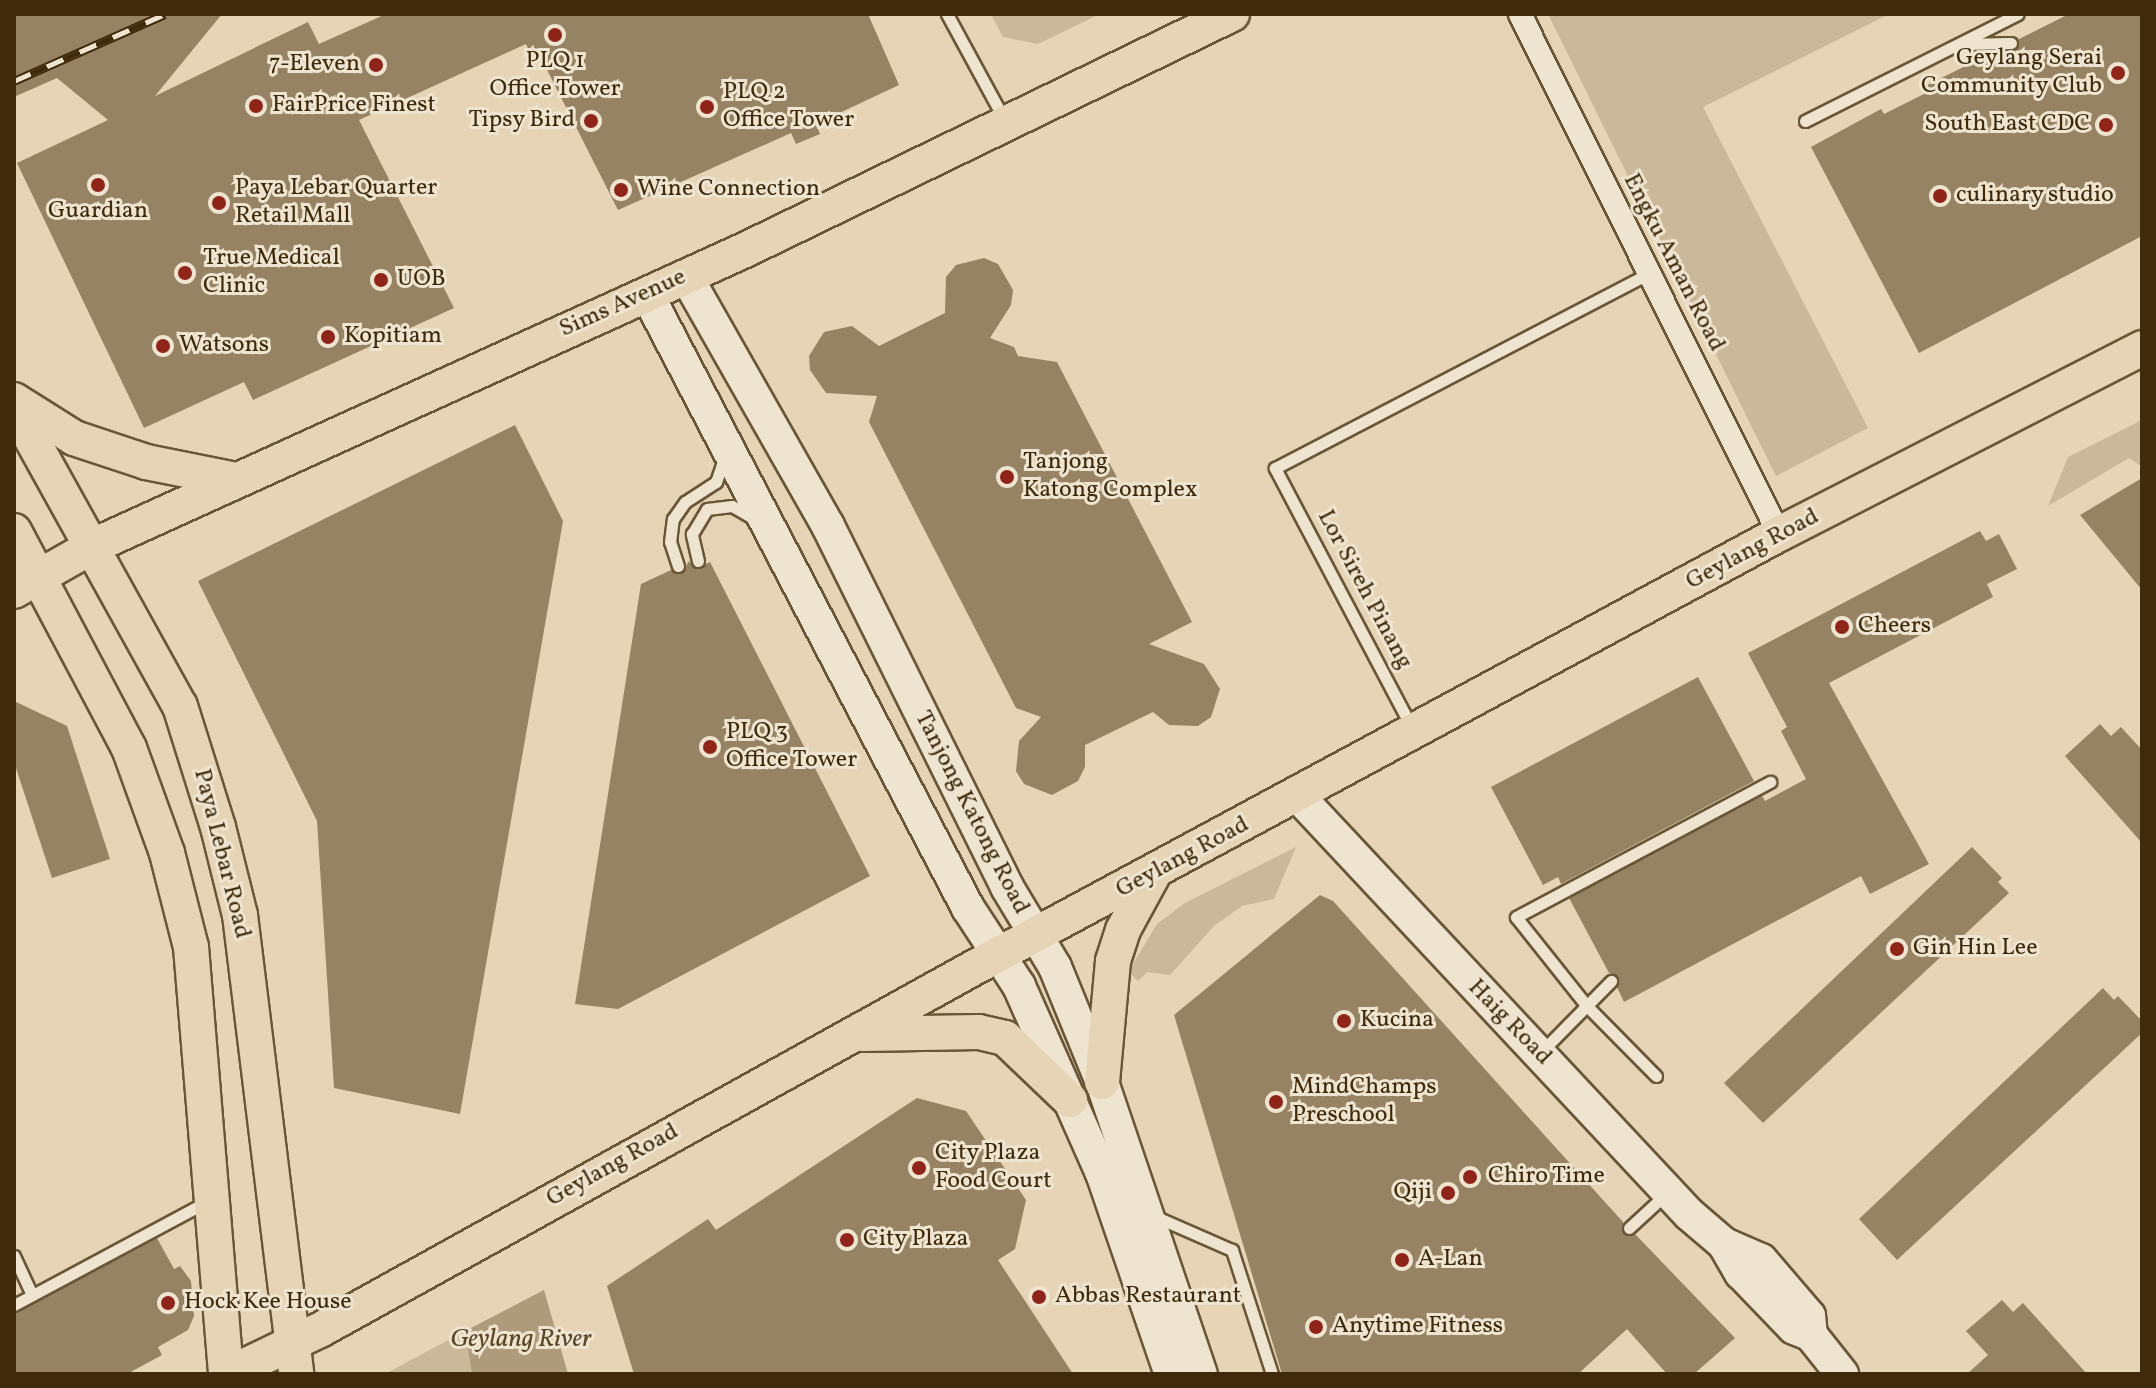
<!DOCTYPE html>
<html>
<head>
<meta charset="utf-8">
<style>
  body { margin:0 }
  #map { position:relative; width:2156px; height:1388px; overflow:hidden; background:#e5d5b6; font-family:Vollkorn,serif }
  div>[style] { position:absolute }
  .green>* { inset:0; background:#c9b899 }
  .water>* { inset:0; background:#ad9b7c }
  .building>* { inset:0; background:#958364 }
  .roads { filter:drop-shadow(2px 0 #685636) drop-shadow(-2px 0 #685636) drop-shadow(0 2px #685636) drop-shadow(0 -2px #685636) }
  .lane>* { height:11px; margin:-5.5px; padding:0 5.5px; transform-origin:5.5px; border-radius:5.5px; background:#eee4d0 }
  .street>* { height:22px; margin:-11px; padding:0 11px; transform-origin:11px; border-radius:11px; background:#eee4d0 }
  .secondary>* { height:32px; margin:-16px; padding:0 16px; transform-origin:16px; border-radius:16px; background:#eee4d0 }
  .primary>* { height:34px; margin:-17px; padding:0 17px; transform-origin:17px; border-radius:17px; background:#e5d5b6 }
  .rail>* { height:9px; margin-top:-4.5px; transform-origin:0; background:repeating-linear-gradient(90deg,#eee4d0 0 18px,#3f2b0c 0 36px); box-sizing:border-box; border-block:2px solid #3f2b0c }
  .dots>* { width:22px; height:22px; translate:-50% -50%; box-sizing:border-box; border:4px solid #eee4d0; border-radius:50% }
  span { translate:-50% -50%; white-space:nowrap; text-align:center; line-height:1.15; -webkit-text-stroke:6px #eee4d0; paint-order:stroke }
  .poi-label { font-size:24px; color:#3f2b0c }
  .right { translate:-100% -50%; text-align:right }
  .left { translate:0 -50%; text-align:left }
  .street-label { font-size:24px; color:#3f2b0c }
  .water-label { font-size:26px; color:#5a4728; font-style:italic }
  .frame { position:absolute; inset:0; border:16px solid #3f2b0c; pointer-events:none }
</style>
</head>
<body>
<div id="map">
  <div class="green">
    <i style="clip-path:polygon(991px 14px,1100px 14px,1038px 44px,1003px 37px)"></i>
    <i style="clip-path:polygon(1548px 14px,1889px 14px,1703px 107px,1868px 428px,1776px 476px)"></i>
    <i style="clip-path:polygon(2142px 420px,2142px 467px,2129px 458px,2048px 506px,2068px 457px)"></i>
    <i style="clip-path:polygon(1296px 847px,1274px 899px,1242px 906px,1214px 926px,1170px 975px,1147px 972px,1138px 981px,1128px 972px,1157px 924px,1185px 903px)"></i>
    <i style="clip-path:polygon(465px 1331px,472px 1374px,385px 1374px)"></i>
  </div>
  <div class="water">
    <i style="clip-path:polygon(544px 1290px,568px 1374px,472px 1374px,465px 1331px)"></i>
  </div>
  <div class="building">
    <i style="clip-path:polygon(14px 14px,222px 14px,155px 96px,308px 22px,319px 44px,386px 14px,868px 14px,899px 85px,816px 124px,820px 134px,796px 144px,791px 133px,618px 210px,540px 56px,533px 60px,526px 44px,359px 120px,454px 308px,253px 400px,244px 382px,144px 428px,17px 163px,108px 120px,57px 78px,14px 97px)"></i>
    <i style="clip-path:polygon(2069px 14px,2142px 14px,2142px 236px,1919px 353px,1811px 147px,1881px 109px,1884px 114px,1930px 91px,1927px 85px,1994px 52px,2015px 51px,2019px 39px)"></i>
    <i style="clip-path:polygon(984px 258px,998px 264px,1013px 290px,1011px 305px,990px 338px,1014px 347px,1018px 356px,1057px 362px,1192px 622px,1149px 644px,1204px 664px,1220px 689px,1211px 717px,1198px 726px,1169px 725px,1153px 712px,1085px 745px,1085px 767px,1078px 781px,1052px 795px,1024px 784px,1016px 771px,1019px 741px,1041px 717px,1016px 708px,869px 422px,877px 396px,826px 393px,810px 370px,809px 356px,824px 332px,852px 326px,879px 346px,945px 313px,946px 277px,956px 265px)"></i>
    <i style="clip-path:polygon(515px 425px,563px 521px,460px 1114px,334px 1088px,317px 821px,198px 581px)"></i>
    <i style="clip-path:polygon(2142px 478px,2142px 590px,2080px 515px)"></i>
    <i style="clip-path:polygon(1980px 531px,1986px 541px,1999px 534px,2017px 569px,1987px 584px,1993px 597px,1829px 683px,1929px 864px,1870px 894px,1861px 876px,1624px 1002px,1617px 987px,1619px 978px,1609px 973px,1569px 898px,1762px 796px,1765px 801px,1806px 779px,1781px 731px,1787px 727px,1748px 653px)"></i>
    <i style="clip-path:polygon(689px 561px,696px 569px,710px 562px,870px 876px,618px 1009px,575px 1004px,641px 584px,671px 570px,681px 574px)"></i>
    <i style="clip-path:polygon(1698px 677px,1754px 781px,1561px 884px,1558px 877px,1543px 885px,1491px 787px)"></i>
    <i style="clip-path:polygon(14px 701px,67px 726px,110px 859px,52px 878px,14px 762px)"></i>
    <i style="clip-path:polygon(2100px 724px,2111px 736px,2121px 727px,2142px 750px,2142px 843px,2065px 756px)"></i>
    <i style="clip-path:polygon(1972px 847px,2002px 878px,1998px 882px,2009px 893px,1763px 1123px,1724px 1083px)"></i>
    <i style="clip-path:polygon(1320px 895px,1333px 901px,1623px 1222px,1623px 1234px,1635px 1234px,1735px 1338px,1694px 1374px,1667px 1374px,1627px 1329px,1578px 1374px,1282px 1374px,1174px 1015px)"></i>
    <i style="clip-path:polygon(2103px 988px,2114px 1000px,2118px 996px,2142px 1021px,2142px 1033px,1897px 1260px,1859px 1219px)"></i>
    <i style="clip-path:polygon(917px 1098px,966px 1111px,1026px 1200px,1015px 1249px,998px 1260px,1073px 1374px,634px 1374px,607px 1286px,708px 1219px,716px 1230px)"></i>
    <i style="clip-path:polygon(157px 1238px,174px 1269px,180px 1266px,191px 1281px,194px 1316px,188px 1330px,158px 1347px,162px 1355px,127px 1374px,14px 1374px,14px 1313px)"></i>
    <i style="clip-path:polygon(2002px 1300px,2013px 1312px,2023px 1303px,2087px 1374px,1967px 1374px,1988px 1355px,1966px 1331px)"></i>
  </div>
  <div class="roads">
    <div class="lane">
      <i style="left:947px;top:14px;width:119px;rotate:61.5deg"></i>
      <i style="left:1961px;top:44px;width:50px;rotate:-1.1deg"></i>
      <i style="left:1805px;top:121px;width:238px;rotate:-26.7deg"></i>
      <i style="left:698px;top:561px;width:28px;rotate:-103deg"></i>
      <i style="left:692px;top:534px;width:29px;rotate:-59deg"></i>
      <i style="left:707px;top:509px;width:25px;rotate:-7deg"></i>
      <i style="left:732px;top:506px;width:24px;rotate:30deg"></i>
      <i style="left:678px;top:566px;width:25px;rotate:-108deg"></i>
      <i style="left:670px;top:542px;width:23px;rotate:-83deg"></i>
      <i style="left:673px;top:519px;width:21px;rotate:-55deg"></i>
      <i style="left:685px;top:502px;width:37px;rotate:-33deg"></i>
      <i style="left:716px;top:482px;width:24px;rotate:-71deg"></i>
      <i style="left:1412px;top:728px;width:294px;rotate:-117.8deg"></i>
      <i style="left:1275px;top:468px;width:422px;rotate:-27.5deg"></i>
      <i style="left:1541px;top:1052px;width:100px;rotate:-45.4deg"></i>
      <i style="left:1656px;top:1076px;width:100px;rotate:-134.6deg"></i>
      <i style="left:1586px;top:1005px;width:112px;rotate:-128.5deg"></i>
      <i style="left:1516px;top:917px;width:288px;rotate:-28deg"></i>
      <i style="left:1154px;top:1216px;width:85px;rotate:23.6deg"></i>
      <i style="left:1232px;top:1250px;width:130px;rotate:72.1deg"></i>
      <i style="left:1629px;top:1228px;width:52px;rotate:-42.6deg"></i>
      <i style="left:14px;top:1256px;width:43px;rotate:65.2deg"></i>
      <i style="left:14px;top:1305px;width:220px;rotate:-28.2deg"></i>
    </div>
    <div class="street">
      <i style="left:1520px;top:14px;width:581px;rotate:63.52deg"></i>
    </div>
    <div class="secondary">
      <i style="left:686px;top:276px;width:288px;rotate:60.4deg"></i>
      <i style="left:828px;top:526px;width:403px;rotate:63.6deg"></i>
      <i style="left:1007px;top:887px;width:93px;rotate:59deg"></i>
      <i style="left:1055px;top:967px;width:124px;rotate:67.8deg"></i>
      <i style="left:1102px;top:1082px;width:308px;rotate:71.3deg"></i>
      <i style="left:647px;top:294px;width:693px;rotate:62.4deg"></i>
      <i style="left:968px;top:908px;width:93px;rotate:56.8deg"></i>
      <i style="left:1019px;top:986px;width:205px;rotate:66.1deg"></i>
      <i style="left:1102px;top:1173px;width:213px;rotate:71.1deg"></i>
      <i style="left:1298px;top:796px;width:572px;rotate:46.91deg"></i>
      <i style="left:1689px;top:1214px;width:46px;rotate:40.6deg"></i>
      <i style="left:1724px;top:1244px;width:40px;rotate:23.4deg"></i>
      <i style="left:1761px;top:1260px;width:74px;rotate:49.4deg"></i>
      <i style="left:1809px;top:1316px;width:19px;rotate:84deg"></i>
      <i style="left:1724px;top:1244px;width:34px;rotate:60deg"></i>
      <i style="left:1741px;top:1273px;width:76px;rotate:46.1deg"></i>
      <i style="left:1794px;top:1328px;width:18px;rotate:22deg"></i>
      <i style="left:1811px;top:1335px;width:50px;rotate:51.5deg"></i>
    </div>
    <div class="primary">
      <i style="left:14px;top:400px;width:71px;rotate:32.3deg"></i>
      <i style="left:74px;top:438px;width:76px;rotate:18.4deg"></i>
      <i style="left:146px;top:462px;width:93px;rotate:11.2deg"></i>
      <i style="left:14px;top:407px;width:342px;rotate:61deg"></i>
      <i style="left:180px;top:706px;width:127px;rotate:72.6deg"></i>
      <i style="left:218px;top:827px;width:91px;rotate:76deg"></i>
      <i style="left:240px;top:915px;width:462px;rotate:83deg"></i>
      <i style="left:14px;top:531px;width:246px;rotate:62.1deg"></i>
      <i style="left:129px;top:748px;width:112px;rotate:70.1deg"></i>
      <i style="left:167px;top:853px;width:97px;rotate:75.7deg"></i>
      <i style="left:191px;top:947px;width:428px;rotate:85.3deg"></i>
      <i style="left:14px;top:591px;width:91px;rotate:-29.7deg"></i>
      <i style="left:93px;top:546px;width:718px;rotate:-24.42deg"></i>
      <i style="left:747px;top:249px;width:539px;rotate:-25.85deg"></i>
      <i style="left:863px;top:1034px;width:116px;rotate:-1deg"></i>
      <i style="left:979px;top:1032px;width:27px;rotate:13deg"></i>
      <i style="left:1005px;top:1038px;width:90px;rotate:43.6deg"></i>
      <i style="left:1102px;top:1082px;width:121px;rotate:-84.8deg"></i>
      <i style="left:1113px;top:961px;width:33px;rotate:-72deg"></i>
      <i style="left:1123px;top:930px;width:65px;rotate:-61.5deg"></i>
      <i style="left:228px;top:1374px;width:102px;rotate:-25.6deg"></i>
      <i style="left:320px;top:1330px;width:739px;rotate:-28.99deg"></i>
      <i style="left:966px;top:972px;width:923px;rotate:-28.31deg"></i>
      <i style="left:1779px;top:534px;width:408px;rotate:-27.1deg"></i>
    </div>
  </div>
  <div class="rail">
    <i style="left:14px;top:81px;width:165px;rotate:-23.9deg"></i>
  </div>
  <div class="dots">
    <i style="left:555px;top:35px;background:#8f2418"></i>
    <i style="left:376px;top:65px;background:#8f2418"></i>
    <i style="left:2118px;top:73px;background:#8f2418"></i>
    <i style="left:256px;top:106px;background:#8f2418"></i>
    <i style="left:707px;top:107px;background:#8f2418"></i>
    <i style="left:591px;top:121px;background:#8f2418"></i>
    <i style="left:2106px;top:125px;background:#8f2418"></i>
    <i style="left:98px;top:185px;background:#8f2418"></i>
    <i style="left:621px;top:190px;background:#8f2418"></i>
    <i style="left:1940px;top:196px;background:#8f2418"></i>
    <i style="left:219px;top:203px;background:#8f2418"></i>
    <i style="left:185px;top:273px;background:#8f2418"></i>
    <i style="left:381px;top:280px;background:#8f2418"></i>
    <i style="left:328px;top:337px;background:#8f2418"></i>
    <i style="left:163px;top:346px;background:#8f2418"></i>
    <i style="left:1007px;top:477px;background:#8f2418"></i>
    <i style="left:1842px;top:627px;background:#8f2418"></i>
    <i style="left:710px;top:747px;background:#8f2418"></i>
    <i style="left:1897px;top:949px;background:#8f2418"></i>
    <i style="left:1344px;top:1021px;background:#8f2418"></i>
    <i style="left:1276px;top:1102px;background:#8f2418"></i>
    <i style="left:919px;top:1168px;background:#8f2418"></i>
    <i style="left:1470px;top:1177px;background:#8f2418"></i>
    <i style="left:1448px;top:1193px;background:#8f2418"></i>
    <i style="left:847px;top:1240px;background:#8f2418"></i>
    <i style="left:1402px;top:1260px;background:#8f2418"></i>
    <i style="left:1039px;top:1297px;background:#8f2418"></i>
    <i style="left:168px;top:1303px;background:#8f2418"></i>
    <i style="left:1316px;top:1327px;background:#8f2418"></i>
  </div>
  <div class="poi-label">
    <span class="right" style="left:2102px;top:73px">Geylang Serai<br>Community Club</span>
    <span style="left:555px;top:76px">PLQ 1<br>Office Tower</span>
    <span class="right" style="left:360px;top:65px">7-Eleven</span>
    <span class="left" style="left:723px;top:107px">PLQ 2<br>Office Tower</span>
    <span class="left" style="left:272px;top:106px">FairPrice Finest</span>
    <span class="right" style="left:575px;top:121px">Tipsy Bird</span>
    <span class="right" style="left:2090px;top:125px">South East CDC</span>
    <span class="left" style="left:235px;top:203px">Paya Lebar Quarter<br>Retail Mall</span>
    <span class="left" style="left:637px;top:190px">Wine Connection</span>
    <span class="left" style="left:1956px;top:196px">culinary studio</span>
    <span style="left:98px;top:212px">Guardian</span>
    <span class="left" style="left:203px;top:273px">True Medical<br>Clinic</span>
    <span class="left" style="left:397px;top:280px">UOB</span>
    <span class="left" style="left:344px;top:337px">Kopitiam</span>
    <span class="left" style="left:179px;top:346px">Watsons</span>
    <span class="left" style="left:1023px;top:477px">Tanjong<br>Katong Complex</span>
    <span class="left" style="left:1858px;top:627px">Cheers</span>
    <span class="left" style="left:726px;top:747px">PLQ 3<br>Office Tower</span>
    <span class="left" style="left:1913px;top:949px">Gin Hin Lee</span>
    <span class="left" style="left:1360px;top:1021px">Kucina</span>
    <span class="left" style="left:1292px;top:1102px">MindChamps<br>Preschool</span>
    <span class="left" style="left:935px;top:1168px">City Plaza<br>Food Court</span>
    <span class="left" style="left:1488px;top:1177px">Chiro Time</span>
    <span class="right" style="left:1432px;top:1193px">Qiji</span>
    <span class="left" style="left:863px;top:1240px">City Plaza</span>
    <span class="left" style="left:1418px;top:1260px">A-Lan</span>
    <span class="left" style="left:1055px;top:1297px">Abbas Restaurant</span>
    <span class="left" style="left:184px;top:1303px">Hock Kee House</span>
    <span class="left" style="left:1332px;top:1327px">Anytime Fitness</span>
  </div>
  <div class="street-label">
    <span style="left:1673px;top:263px;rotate:63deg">Engku Aman Road</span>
    <span style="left:623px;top:304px;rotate:-24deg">Sims Avenue</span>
    <span style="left:1753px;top:550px;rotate:-28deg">Geylang Road</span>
    <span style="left:1364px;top:590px;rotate:62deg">Lor Sireh Pinang</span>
    <span style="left:971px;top:813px;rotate:63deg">Tanjong Katong Road</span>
    <span style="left:221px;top:854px;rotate:76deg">Paya Lebar Road</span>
    <span style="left:1183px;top:858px;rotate:-28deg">Geylang Road</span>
    <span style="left:1509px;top:1023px;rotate:46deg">Haig Road</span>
    <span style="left:613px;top:1166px;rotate:-29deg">Geylang Road</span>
  </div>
  <div class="water-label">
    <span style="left:521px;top:1340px">Geylang River</span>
  </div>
  <div class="frame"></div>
</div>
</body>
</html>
